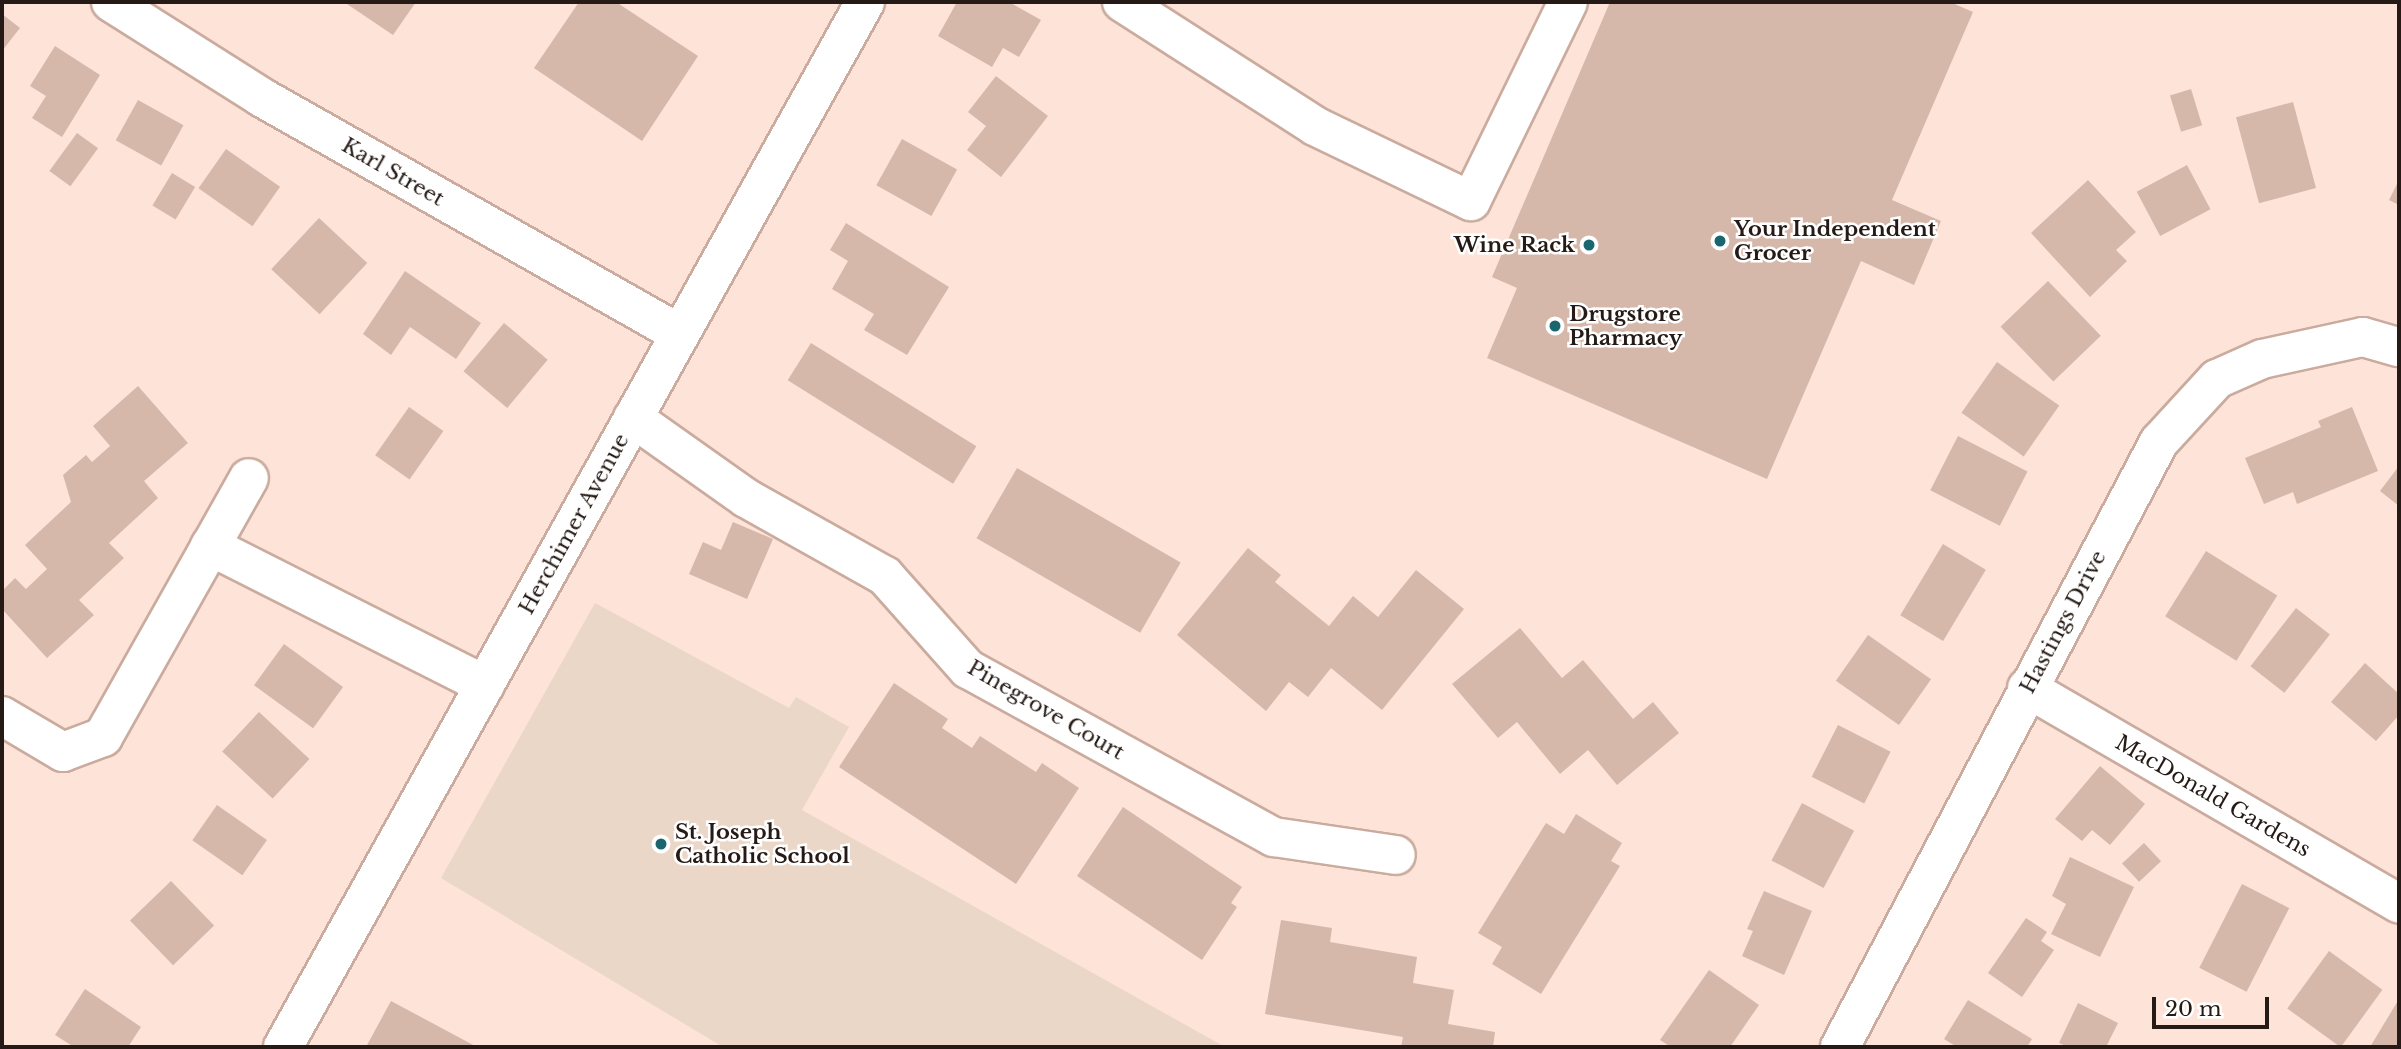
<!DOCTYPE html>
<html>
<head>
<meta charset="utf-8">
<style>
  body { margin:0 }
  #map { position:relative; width:2401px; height:1049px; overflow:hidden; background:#fde3d8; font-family:"Libre Baskerville",serif }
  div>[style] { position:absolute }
  .education>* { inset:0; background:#ebd7c8 }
  .building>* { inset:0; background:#d6b8ab; transform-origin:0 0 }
  .roads { filter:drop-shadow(2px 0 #caab9e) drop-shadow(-2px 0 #caab9e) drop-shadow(0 2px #caab9e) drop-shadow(0 -2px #caab9e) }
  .minor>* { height:38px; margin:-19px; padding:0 19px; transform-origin:19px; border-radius:19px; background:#fff }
  .dots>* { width:19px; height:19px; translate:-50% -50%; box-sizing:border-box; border:4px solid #fff; border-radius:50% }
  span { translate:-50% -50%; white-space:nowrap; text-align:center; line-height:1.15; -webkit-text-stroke:5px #fff; paint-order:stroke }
  .street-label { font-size:21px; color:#251a15 }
  .poi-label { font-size:21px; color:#251a15; font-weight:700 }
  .left { translate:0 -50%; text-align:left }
  .right { translate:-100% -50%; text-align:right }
  .frame { position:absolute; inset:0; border:4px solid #251a15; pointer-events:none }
  .scale { position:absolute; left:2152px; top:997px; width:117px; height:32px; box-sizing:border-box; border:4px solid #251a15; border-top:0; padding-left:9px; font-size:21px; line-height:24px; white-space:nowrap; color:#251a15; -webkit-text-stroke:5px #fff; paint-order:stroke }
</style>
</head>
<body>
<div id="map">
  <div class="education">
    <i style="clip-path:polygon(595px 603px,789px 708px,796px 697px,849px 727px,802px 810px,1225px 1047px,723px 1047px,441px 878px)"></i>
  </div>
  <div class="building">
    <i style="clip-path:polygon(344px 2px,416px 2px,393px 35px)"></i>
    <i style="clip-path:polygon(579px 2px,616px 2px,698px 56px,642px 141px,534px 68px)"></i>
    <i style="clip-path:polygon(957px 2px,1009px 2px,1041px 20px,1019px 57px,1003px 48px,992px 67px,938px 36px)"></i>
    <i style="clip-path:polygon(1610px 2px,1950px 2px,1973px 12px,1892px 200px,1941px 221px,1914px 285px,1861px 261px,1767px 479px,1487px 358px,1517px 288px,1492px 277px)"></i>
    <i style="clip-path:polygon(2px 14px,20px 28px,2px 51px)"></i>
    <i style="clip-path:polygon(55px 46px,100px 75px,62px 137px,32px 118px,46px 96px,30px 86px)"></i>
    <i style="clip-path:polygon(996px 76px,1048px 116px,1001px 177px,967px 150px,986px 126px,968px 112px)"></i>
    <i style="left:2191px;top:89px;width:38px;height:22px;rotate:73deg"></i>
    <i style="left:138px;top:100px;width:52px;height:46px;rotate:29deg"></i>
    <i style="left:2293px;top:102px;width:89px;height:59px;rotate:75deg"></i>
    <i style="left:77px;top:133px;width:26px;height:47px;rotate:36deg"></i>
    <i style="left:902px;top:139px;width:63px;height:53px;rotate:29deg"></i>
    <i style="left:226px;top:149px;width:66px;height:48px;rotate:35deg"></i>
    <i style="left:2187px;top:165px;width:50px;height:57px;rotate:62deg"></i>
    <i style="left:172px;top:173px;width:27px;height:38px;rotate:31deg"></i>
    <i style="clip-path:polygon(2088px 180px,2136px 232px,2116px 250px,2127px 261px,2090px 297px,2031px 233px)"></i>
    <i style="clip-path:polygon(2399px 180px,2399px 205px,2389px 200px)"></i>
    <i style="left:319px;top:218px;width:66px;height:70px;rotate:43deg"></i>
    <i style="clip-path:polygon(846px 223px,949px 287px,907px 355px,864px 330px,874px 314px,832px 289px,848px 261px,830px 250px)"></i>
    <i style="clip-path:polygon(405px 271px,481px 323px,456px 359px,410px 327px,391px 355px,363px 334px)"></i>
    <i style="left:2048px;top:281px;width:76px;height:66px;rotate:46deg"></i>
    <i style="left:504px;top:323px;width:57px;height:63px;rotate:40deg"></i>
    <i style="left:811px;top:343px;width:195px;height:44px;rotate:32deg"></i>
    <i style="left:1997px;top:362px;width:76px;height:62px;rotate:35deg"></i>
    <i style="clip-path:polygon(138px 386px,188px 443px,144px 481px,158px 498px,109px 543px,124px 558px,79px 600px,94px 615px,47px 658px,2px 609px,2px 591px,15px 578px,26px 589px,47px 569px,25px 545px,71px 502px,63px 475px,86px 455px,92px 462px,110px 446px,93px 426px)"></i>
    <i style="left:409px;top:407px;width:42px;height:59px;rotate:35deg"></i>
    <i style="clip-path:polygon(2352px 407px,2378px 471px,2297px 504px,2293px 492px,2264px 504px,2245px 458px,2321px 427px,2318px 421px)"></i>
    <i style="left:1958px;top:436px;width:78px;height:61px;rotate:27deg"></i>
    <i style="clip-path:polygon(2399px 466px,2399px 506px,2380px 491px)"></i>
    <i style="left:1017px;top:468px;width:189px;height:81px;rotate:30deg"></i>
    <i style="clip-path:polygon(733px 522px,773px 539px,747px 599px,689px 574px,703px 542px,721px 550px)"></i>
    <i style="left:1943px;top:544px;width:50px;height:83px;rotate:31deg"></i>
    <i style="clip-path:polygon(1248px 548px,1281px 575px,1275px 582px,1329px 626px,1353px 596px,1378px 617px,1416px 570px,1464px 609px,1382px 710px,1331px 668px,1308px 697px,1289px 682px,1266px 711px,1177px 635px)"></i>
    <i style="left:2206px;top:551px;width:84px;height:77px;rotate:32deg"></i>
    <i style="left:2296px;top:608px;width:43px;height:74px;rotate:38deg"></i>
    <i style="clip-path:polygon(1520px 628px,1562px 678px,1583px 660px,1633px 719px,1653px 702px,1679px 733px,1617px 785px,1588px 750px,1560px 774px,1517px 722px,1498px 738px,1452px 684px)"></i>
    <i style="left:1868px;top:635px;width:77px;height:56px;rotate:35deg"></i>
    <i style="left:284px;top:644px;width:73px;height:51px;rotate:36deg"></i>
    <i style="clip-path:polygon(2365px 663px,2399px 694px,2399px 715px,2376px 741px,2331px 702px)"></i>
    <i style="clip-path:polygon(894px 683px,948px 719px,942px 728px,972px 748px,980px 736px,1036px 772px,1042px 763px,1079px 788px,1016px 884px,839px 767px)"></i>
    <i style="left:259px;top:712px;width:69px;height:54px;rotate:43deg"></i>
    <i style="left:1838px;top:725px;width:59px;height:58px;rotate:27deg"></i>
    <i style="clip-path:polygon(2100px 766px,2145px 804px,2110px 845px,2092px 830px,2082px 841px,2055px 819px)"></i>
    <i style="left:1802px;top:803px;width:59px;height:65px;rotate:28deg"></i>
    <i style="left:217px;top:805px;width:61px;height:43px;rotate:35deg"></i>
    <i style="clip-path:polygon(1123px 807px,1242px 887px,1231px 903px,1237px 907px,1202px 960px,1077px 876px)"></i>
    <i style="clip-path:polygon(1576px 814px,1622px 843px,1611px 861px,1620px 866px,1541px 994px,1492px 964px,1502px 947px,1478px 933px,1546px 823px,1564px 834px)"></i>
    <i style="left:2144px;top:843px;width:25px;height:30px;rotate:47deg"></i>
    <i style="clip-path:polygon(2070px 857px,2134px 887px,2100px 957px,2051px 934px,2066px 904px,2052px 896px)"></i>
    <i style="left:171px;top:881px;width:62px;height:57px;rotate:46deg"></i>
    <i style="left:2242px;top:884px;width:53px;height:94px;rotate:27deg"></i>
    <i style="clip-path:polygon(1764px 891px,1812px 911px,1784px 975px,1742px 956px,1753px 931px,1747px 929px)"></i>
    <i style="clip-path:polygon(2026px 918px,2047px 932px,2041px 941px,2054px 950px,2022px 997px,1988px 973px)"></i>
    <i style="clip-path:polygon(1281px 920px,1332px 928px,1330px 942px,1417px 957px,1413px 983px,1454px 990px,1448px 1024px,1495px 1032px,1493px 1047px,1401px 1047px,1403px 1037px,1265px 1014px)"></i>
    <i style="left:2329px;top:951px;width:66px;height:71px;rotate:36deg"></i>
    <i style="clip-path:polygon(1709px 970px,1759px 1005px,1730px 1047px,1671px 1047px,1660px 1040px)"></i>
    <i style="clip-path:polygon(85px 989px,141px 1027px,128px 1047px,74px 1047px,55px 1035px)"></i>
    <i style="clip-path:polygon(2399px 999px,2399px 1047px,2370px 1047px)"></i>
    <i style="clip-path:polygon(1968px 1000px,2032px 1039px,2027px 1047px,1957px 1047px,1944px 1039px)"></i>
    <i style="clip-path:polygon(391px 1001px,477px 1047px,366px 1047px)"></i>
    <i style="clip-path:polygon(2078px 1003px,2118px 1023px,2106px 1047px,2068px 1047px,2059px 1043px)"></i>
  </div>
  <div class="roads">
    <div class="minor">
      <i style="left:111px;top:2px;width:178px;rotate:32.3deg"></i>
      <i style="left:261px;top:97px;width:481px;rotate:29.5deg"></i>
      <i style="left:1122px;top:2px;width:229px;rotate:32.7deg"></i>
      <i style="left:1315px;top:126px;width:173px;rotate:25.7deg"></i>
      <i style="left:1471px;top:201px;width:221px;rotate:-64deg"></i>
      <i style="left:633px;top:418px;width:138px;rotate:35.3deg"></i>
      <i style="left:746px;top:498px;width:159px;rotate:29.3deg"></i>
      <i style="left:885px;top:576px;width:125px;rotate:48.3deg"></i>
      <i style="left:968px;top:669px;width:349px;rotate:28.8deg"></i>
      <i style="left:1274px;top:837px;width:123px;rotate:8.4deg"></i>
      <i style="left:210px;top:546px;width:308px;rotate:26.8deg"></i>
      <i style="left:2027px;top:688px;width:430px;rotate:30.1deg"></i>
      <i style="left:2px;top:716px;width:71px;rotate:30.5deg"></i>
      <i style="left:63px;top:752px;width:43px;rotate:-20.6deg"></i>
      <i style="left:103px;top:737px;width:297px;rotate:-60.6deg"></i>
      <i style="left:283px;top:1047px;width:1196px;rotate:-60.88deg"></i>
      <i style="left:1840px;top:1047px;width:684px;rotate:-62.2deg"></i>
      <i style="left:2159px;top:442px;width:86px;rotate:-47.4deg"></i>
      <i style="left:2217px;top:379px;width:49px;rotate:-24deg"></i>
      <i style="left:2262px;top:359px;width:103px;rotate:-12.3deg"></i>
      <i style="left:2363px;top:337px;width:37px;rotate:16deg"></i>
    </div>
  </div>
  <div class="dots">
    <i style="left:1720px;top:241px;background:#1a666f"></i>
    <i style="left:1589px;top:245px;background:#1a666f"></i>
    <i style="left:1555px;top:326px;background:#1a666f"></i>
    <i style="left:661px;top:844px;background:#1a666f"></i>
  </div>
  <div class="street-label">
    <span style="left:393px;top:172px;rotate:30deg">Karl Street</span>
    <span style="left:574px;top:524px;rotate:-61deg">Herchimer Avenue</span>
    <span style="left:2063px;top:622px;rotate:-62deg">Hastings Drive</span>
    <span style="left:1046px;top:710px;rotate:30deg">Pinegrove Court</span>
    <span style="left:2213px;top:796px;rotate:30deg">MacDonald Gardens</span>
  </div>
  <div class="poi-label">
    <span class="left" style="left:1734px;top:241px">Your Independent<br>Grocer</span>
    <span class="right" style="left:1575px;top:245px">Wine Rack</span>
    <span class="left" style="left:1569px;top:326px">Drugstore<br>Pharmacy</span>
    <span class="left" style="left:675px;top:844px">St. Joseph<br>Catholic School</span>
  </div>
  <div class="frame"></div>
  <div class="scale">20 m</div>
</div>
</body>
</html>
